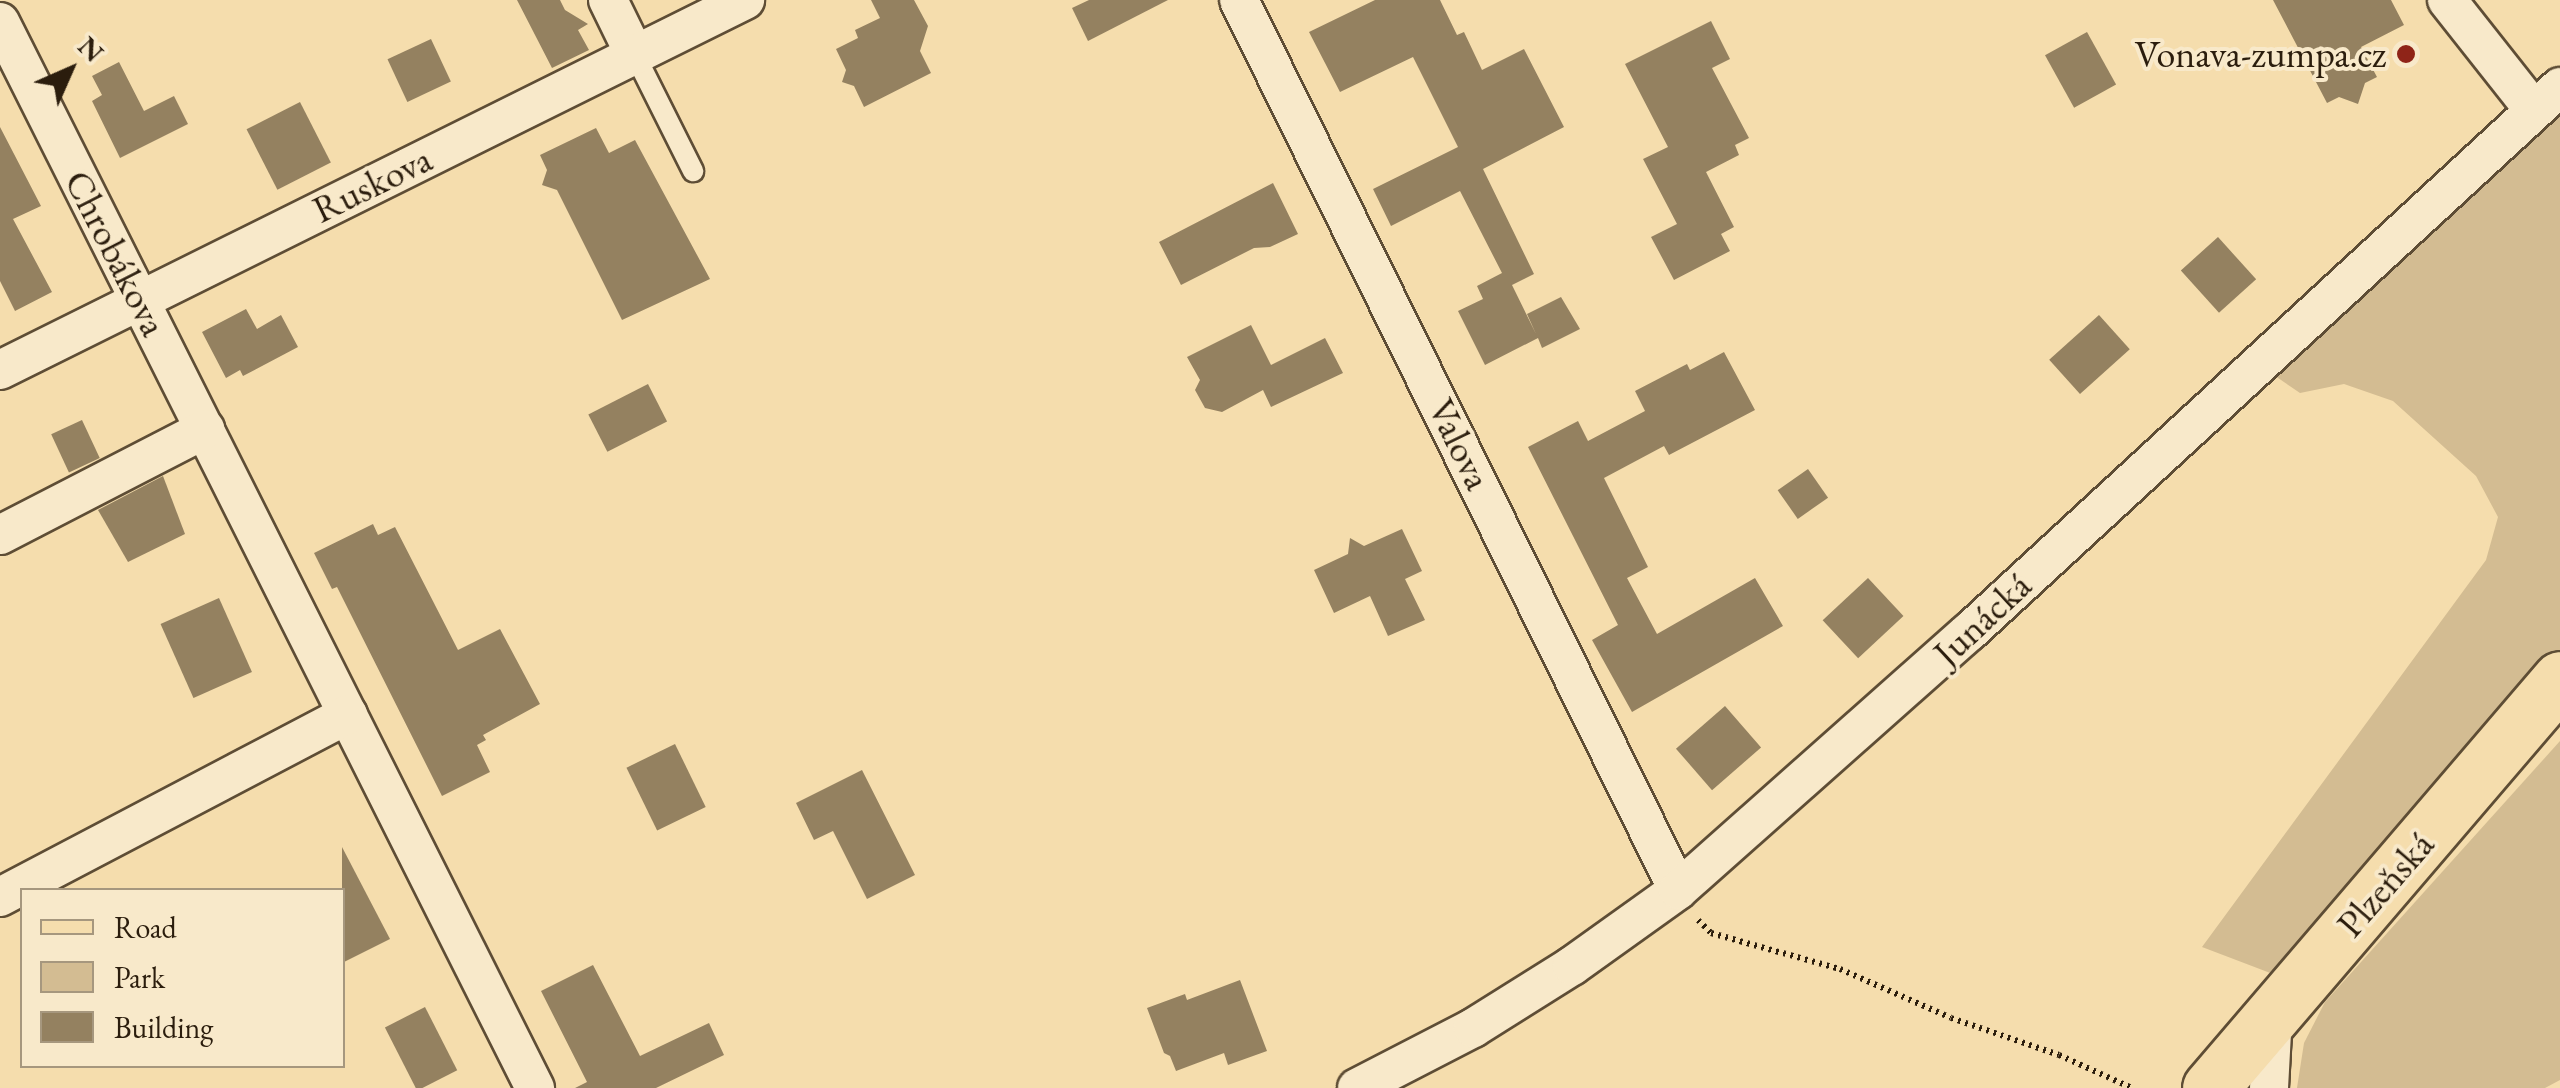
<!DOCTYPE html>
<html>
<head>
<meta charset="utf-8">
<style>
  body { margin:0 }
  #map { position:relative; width:2560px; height:1088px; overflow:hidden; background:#f5ddad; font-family:"EB Garamond",serif }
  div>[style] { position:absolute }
  .green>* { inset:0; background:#d3bc92 }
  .building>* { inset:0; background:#948160; transform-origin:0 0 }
  .path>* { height:6px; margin-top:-3px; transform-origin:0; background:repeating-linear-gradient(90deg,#2b1d0d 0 2.5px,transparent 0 7.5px) }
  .roads { filter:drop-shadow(2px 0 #5e4d35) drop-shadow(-2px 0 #5e4d35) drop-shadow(0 2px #5e4d35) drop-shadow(0 -2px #5e4d35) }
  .service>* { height:20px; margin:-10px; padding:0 10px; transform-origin:10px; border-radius:10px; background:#f8e9ca }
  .minor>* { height:38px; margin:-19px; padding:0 19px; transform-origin:19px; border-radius:19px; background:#f8e9ca }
  .primary>* { height:55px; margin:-27.5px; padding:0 27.5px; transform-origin:27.5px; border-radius:27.5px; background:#f5ddad }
  .dots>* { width:28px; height:28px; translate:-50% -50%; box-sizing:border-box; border:5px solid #f8e9ca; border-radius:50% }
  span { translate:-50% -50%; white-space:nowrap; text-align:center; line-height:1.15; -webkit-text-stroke:8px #f8e9ca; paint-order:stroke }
  .poi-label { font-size:38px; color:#2b1d0d }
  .right { translate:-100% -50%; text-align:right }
  .street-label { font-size:38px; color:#2b1d0d }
  .legend { position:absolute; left:20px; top:888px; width:325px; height:180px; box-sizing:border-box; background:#f8e9ca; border:2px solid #a6977e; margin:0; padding:12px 18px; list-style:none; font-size:30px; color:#2b1d0d }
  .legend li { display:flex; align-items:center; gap:20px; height:50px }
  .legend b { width:50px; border:2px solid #a6977e }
  .north { position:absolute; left:20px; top:20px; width:100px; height:100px; -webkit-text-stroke:8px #f8e9ca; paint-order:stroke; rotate:45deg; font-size:28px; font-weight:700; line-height:40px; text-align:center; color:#2b1d0d }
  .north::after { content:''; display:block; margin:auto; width:35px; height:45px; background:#2b1d0d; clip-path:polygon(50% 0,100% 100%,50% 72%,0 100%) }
</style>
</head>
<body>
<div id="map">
  <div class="green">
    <i style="clip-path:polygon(2560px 87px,2560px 687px,2299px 984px,2202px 947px,2486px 560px,2498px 517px,2476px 476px,2393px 401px,2344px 384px,2300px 393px,2256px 363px)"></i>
    <i style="clip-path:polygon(2560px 741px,2560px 1080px,2545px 1088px,2297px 1088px,2304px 1043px,2325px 1002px)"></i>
  </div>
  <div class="building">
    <i style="clip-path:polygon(517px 0,560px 0,565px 10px,588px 24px,578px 30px,589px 50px,552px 68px)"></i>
    <i style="clip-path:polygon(871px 0,914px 0,928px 26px,920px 51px,931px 73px,864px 107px,854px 86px,842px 82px,846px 70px,836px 49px,858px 38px,855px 30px,880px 18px)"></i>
    <i style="clip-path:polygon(1089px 0,1168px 0,1088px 41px,1072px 8px)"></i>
    <i style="clip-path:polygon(1375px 0,1440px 0,1457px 35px,1464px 32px,1482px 70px,1524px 49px,1564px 127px,1483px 169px,1534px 274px,1512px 285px,1536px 334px,1527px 314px,1561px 297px,1580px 329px,1542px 348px,1538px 338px,1485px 365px,1458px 311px,1483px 299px,1477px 286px,1502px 273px,1460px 191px,1391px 226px,1373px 189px,1458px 147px,1413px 57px,1340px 92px,1309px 32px)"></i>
    <i style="clip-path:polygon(2273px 0,2391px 0,2404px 25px,2361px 47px,2377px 77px,2365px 83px,2358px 104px,2339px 97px,2327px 103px)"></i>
    <i style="clip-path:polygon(1711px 21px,1730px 59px,1712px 68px,1749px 138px,1735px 145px,1739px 155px,1706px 172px,1734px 227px,1721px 234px,1730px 251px,1674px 280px,1651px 237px,1677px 224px,1643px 159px,1668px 147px,1625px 64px)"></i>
    <i style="left:2087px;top:32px;width:60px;height:48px;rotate:61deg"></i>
    <i style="left:431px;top:39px;width:47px;height:48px;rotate:65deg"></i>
    <i style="clip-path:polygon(119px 62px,144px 111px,174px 96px,188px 124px,120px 158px,92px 101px,102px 95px,92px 76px)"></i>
    <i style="left:300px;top:102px;width:68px;height:60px;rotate:63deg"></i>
    <i style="clip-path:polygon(0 127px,41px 206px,13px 219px,52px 292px,15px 311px,0 281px)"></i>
    <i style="clip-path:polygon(596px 128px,609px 153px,635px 140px,710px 279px,622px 320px,557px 190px,542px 185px,547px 170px,540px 155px)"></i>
    <i style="clip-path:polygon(1273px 183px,1298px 234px,1270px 247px,1254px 248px,1181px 285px,1159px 242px)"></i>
    <i style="left:2218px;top:237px;width:57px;height:50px;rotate:48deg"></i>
    <i style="clip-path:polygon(246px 309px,257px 329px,281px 315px,298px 347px,243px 376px,240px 370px,226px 378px,202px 332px)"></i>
    <i style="left:2099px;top:315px;width:46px;height:67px;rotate:48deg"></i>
    <i style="clip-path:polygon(1251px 325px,1271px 365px,1325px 338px,1343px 373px,1271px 407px,1263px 390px,1222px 412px,1205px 408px,1195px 390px,1200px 380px,1187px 357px)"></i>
    <i style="clip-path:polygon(1724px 352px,1755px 410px,1669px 455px,1664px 446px,1604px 478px,1648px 567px,1627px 578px,1657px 634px,1755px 578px,1783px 626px,1632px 712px,1592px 640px,1618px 625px,1528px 447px,1578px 421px,1588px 441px,1645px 411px,1635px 391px,1687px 364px,1690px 370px)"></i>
    <i style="left:648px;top:384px;width:42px;height:67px;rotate:63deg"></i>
    <i style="left:82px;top:420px;width:42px;height:34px;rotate:65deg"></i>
    <i style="left:1808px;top:469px;width:35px;height:37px;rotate:55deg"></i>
    <i style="clip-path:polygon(163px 476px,185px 534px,128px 562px,98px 510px)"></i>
    <i style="clip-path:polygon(373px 524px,378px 535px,395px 527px,458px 650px,500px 629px,540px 704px,483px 735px,486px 740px,477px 745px,490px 772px,442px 796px,337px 587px,332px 589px,314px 553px)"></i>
    <i style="clip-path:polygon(1402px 529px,1422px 571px,1405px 579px,1425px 620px,1388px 636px,1370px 596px,1334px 613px,1314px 570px,1348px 554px,1350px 538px,1364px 546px)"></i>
    <i style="left:1868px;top:578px;width:52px;height:62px;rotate:47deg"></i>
    <i style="left:219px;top:598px;width:81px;height:64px;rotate:66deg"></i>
    <i style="left:1725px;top:706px;width:55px;height:65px;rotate:49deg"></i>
    <i style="left:675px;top:744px;width:70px;height:54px;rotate:64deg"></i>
    <i style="clip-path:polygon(862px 770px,915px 875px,867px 899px,833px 831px,814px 840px,796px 803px)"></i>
    <i style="clip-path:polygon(342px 847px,390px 939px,342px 963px)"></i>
    <i style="clip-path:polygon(593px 965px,640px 1056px,709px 1023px,724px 1055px,656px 1088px,575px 1088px,587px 1082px,541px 991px)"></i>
    <i style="clip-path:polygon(1240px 980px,1267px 1051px,1228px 1065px,1224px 1053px,1176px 1071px,1170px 1056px,1164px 1053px,1147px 1008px,1185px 994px,1187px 1000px)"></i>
    <i style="left:425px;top:1007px;width:71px;height:45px;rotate:63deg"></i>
  </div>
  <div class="path">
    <i style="left:1698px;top:920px;width:18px;rotate:45deg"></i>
    <i style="left:1711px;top:933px;width:134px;rotate:15.6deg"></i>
    <i style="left:1840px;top:969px;width:121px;rotate:23.8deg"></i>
    <i style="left:1951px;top:1018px;width:114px;rotate:18.9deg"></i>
    <i style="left:2059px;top:1055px;width:80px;rotate:24.3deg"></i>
  </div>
  <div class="roads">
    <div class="service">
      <i style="left:635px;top:55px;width:130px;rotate:63.4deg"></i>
    </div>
    <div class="minor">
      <i style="left:608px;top:0;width:61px;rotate:63.9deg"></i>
      <i style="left:1239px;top:0;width:992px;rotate:63.74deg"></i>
      <i style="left:2447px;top:0;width:139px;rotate:51.7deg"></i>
      <i style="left:0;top:22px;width:1193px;rotate:63.35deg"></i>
      <i style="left:0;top:370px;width:832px;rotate:-26.41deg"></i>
      <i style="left:0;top:535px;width:231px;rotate:-27.3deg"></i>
      <i style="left:0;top:897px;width:393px;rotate:-27.7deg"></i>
      <i style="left:1357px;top:1088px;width:131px;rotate:-27.3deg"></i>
      <i style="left:1473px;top:1028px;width:117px;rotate:-32.1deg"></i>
      <i style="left:1572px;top:966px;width:130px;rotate:-35.6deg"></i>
      <i style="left:1678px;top:890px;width:389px;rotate:-41.6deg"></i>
      <i style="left:1969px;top:632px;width:804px;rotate:-42.68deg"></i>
      <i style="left:2269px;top:1088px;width:74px;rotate:-86.9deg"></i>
    </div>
    <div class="primary">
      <i style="left:2210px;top:1088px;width:538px;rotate:-49.44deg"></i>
    </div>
  </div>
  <div class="dots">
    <i style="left:2406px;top:54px;background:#8f2418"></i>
  </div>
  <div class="poi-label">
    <span class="right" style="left:2386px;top:54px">Vonava-zumpa.cz</span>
  </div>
  <div class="street-label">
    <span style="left:372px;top:184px;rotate:-26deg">Ruskova</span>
    <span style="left:116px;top:253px;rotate:63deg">Chrobákova</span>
    <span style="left:1460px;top:444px;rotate:64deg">Valova</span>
    <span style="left:1982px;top:619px;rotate:-43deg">Junácká</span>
    <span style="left:2385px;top:884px;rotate:-49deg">Plzeňská</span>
  </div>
  <ul class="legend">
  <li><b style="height:12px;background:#f5ddad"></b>Road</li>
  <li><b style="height:28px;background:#d3bc92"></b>Park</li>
  <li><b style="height:28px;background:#948160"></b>Building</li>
  </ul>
  <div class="north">N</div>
</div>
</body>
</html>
